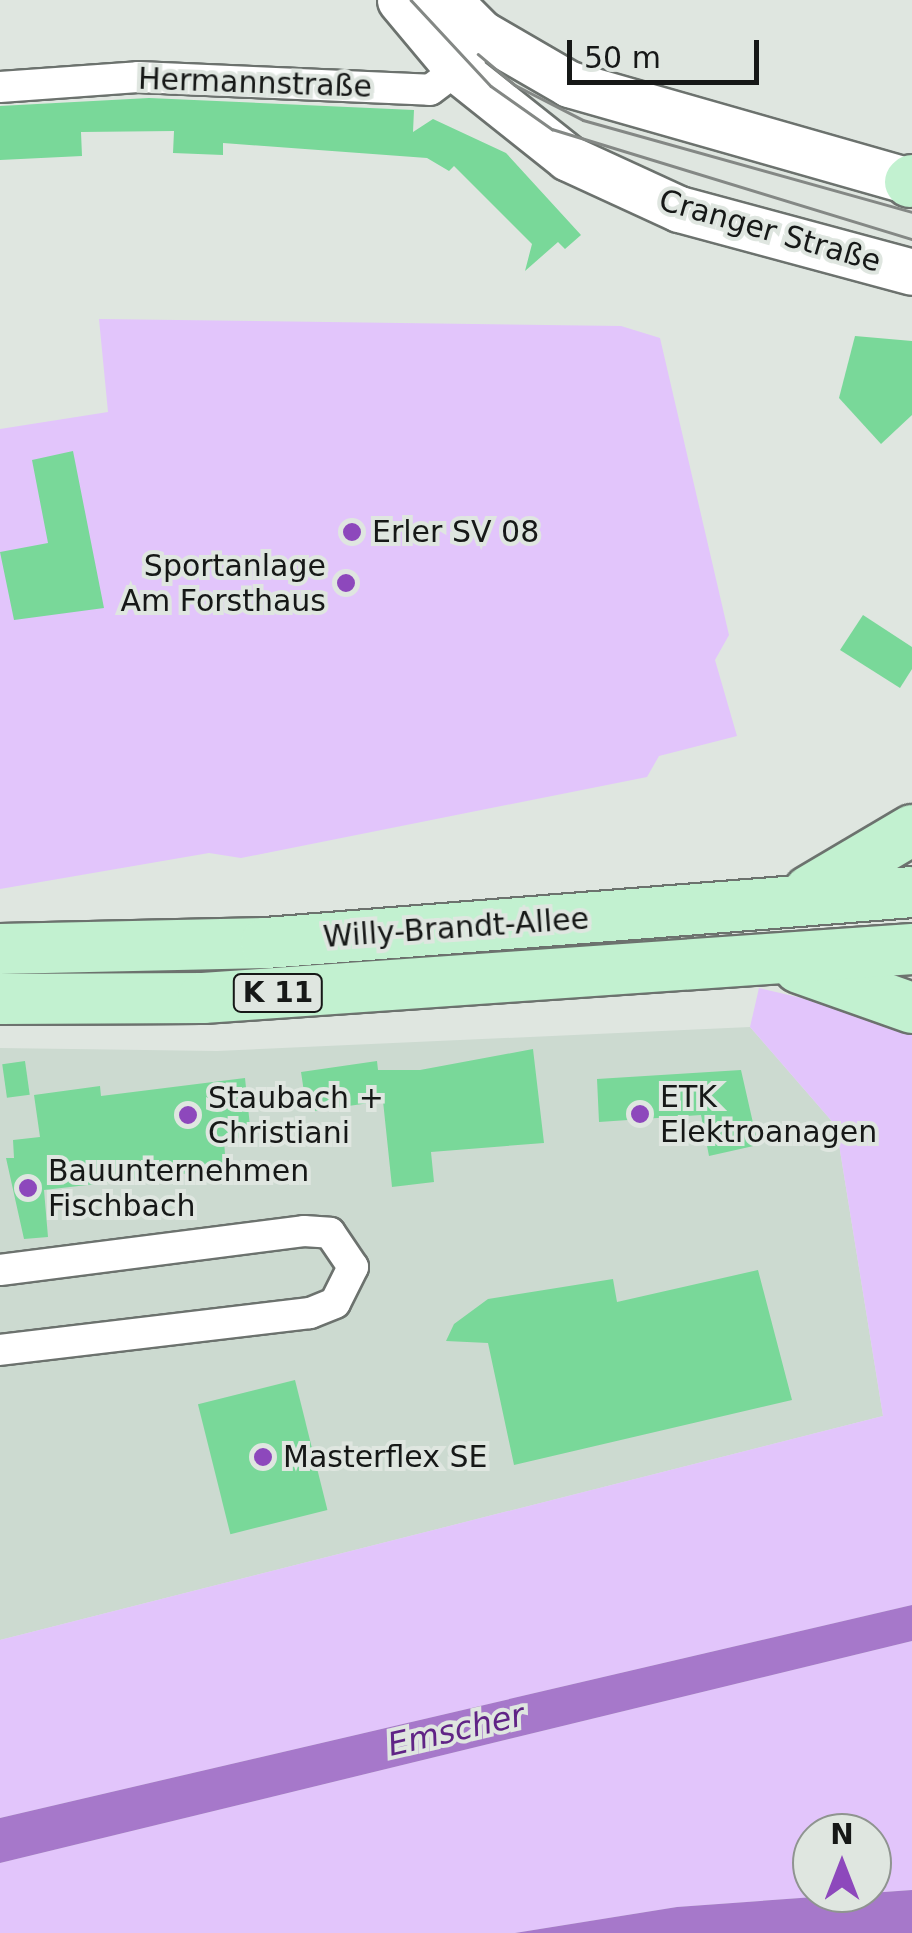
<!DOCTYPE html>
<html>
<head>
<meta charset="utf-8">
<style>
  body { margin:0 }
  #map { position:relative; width:912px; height:1933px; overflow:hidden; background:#dfe6e0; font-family:"DejaVu Sans",sans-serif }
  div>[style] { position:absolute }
  .built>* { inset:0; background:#ccdad0 }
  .green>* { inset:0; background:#e2c5fb }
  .water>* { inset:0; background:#a678ca }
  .building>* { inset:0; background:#79d899; transform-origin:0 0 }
  .roads { filter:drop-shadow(2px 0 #6c726e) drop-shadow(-2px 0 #6c726e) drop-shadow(0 2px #6c726e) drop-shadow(0 -2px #6c726e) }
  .street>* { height:30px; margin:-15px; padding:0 15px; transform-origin:15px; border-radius:15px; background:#fff }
  .secondary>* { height:45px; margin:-22.5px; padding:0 22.5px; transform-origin:22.5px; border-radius:22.5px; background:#fff }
  .primary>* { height:50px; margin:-25px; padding:0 25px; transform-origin:25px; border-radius:25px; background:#c2f1d0 }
  .tram>* { height:2.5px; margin:-1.25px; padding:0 1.25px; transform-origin:1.25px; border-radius:1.25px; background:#848885 }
  .dots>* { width:28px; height:28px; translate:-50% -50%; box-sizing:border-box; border:5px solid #dfe6e0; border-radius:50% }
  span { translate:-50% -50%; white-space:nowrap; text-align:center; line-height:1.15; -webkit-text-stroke:8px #dfe6e0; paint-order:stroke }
  .shield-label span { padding:2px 8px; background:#dfe6e0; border:2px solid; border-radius:8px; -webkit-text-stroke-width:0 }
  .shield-label { font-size:28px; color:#161817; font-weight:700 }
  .street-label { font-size:30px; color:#161817 }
  .poi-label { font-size:30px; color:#161817 }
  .left { translate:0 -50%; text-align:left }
  .right { translate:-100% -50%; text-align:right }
  .water-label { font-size:32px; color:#602486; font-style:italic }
  .north { position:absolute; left:792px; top:1813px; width:100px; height:100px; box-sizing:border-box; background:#dfe6e0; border:2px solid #8f9490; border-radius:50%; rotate:0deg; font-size:28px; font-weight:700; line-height:40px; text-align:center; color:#161817 }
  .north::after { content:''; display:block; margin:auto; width:35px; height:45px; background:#8d48bc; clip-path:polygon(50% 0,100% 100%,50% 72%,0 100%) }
  .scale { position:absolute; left:567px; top:40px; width:192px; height:45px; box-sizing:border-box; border:5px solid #161817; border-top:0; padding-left:12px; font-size:30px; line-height:35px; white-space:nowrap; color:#161817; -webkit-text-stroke:8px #dfe6e0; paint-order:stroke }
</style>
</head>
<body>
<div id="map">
  <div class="built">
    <i style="clip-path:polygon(750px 1027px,836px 1126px,883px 1416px,0 1640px,0 1048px,217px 1051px)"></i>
  </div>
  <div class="green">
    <i style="clip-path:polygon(99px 319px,621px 326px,660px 338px,729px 635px,715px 660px,737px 736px,659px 756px,647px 777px,241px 858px,209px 853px,0 889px,0 429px,108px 412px)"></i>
    <i style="clip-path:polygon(759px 988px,912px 1024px,912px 1605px,0 1818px,0 1640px,883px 1416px,836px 1126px,750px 1027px)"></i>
    <i style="clip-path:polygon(evenodd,912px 1641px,912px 1890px,677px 1907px,515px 1933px,0 1933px,0 1863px,912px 1641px,812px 1833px,872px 1833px,872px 1893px,812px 1893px,812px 1833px)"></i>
  </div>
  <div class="water">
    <i style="clip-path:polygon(912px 1605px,912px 1641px,0 1863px,0 1818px)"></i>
    <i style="clip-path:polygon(912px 1890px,912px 1933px,515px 1933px,677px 1907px)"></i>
  </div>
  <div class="building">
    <i style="clip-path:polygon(149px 98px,414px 110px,413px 132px,433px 119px,506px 153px,581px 235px,565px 249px,558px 242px,525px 271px,532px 244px,454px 166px,449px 171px,427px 158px,223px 143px,223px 155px,173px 153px,174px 131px,81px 132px,82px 156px,0 160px,0 106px)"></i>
    <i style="clip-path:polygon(855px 336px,912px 341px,912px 415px,881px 444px,839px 398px)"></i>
    <i style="clip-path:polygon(73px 451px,104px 608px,14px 620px,0 552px,48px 543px,32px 460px)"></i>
    <i style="clip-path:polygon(863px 615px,912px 647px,912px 669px,900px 688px,840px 650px)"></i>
    <i style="clip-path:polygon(533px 1049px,544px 1143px,431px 1152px,434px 1182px,392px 1187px,383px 1101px,307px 1112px,301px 1072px,377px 1061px,378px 1070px,420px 1070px)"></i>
    <i style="left:25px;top:1061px;width:34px;height:23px;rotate:82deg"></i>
    <i style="clip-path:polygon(741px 1070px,758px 1145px,709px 1156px,701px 1115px,599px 1122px,597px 1079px)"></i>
    <i style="clip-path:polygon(245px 1078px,251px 1136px,224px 1140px,226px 1169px,44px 1190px,48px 1237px,24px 1239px,6px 1158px,14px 1158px,13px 1140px,40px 1137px,34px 1095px,100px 1086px,101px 1096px)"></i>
    <i style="clip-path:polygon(758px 1270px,792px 1400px,514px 1465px,488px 1343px,446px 1341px,454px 1324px,488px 1299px,613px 1279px,617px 1302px)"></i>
    <i style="left:295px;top:1380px;width:134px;height:100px;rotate:76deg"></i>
  </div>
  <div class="roads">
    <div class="street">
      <i style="left:0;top:87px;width:138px;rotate:-4.1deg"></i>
      <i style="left:138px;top:77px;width:292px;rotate:2.5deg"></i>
      <i style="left:430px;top:90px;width:50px;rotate:-36.9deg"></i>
      <i style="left:0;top:1270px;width:306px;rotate:-7.3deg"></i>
      <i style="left:304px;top:1231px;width:26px;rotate:4deg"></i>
      <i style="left:330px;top:1233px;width:41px;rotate:55.9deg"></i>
      <i style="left:353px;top:1267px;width:40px;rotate:116.6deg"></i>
      <i style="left:335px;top:1303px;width:27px;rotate:158deg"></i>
      <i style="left:310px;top:1313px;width:312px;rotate:173.2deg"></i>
    </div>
    <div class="secondary">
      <i style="left:400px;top:0;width:94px;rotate:50.2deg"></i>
      <i style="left:460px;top:72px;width:138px;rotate:38.5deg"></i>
      <i style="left:568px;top:158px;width:122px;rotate:24.7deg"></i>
      <i style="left:679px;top:209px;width:241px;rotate:15.1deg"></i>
      <i style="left:448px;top:0;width:47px;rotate:45deg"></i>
      <i style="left:481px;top:33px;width:102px;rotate:30.1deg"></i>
      <i style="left:569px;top:84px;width:357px;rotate:15.9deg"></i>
    </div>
    <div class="primary">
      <i style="left:910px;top:182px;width:3px;rotate:-45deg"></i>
      <i style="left:809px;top:891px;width:120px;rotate:-30.6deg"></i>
      <i style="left:0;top:949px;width:266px;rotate:-1.3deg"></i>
      <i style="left:266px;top:943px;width:648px;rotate:-4.51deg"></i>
      <i style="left:799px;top:968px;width:120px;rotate:19.5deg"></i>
      <i style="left:0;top:999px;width:203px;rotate:-0.3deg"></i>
      <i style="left:203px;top:998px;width:711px;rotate:-3.95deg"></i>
    </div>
  </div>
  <div class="tram">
    <i style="left:411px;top:0;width:117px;rotate:47.1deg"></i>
    <i style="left:491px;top:86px;width:75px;rotate:35.2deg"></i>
    <i style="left:552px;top:129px;width:376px;rotate:17deg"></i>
    <i style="left:478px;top:54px;width:48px;rotate:40deg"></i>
    <i style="left:515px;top:85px;width:76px;rotate:27.2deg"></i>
    <i style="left:583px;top:120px;width:342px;rotate:15.6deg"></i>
  </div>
  <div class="dots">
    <i style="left:352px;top:532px;background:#8d48bc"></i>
    <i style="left:346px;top:583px;background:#8d48bc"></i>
    <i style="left:640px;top:1114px;background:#8d48bc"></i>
    <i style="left:188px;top:1115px;background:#8d48bc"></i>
    <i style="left:28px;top:1188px;background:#8d48bc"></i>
    <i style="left:263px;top:1457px;background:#8d48bc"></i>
  </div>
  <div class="shield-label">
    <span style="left:278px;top:993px">K 11</span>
  </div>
  <div class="street-label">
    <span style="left:255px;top:83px;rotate:2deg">Hermannstraße</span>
    <span style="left:770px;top:231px;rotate:16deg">Cranger Straße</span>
    <span style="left:456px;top:928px;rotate:-4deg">Willy-Brandt-Allee</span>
  </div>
  <div class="poi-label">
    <span class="left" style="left:372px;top:532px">Erler SV 08</span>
    <span class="right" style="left:326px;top:583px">Sportanlage<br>Am Forsthaus</span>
    <span class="left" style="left:660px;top:1114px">ETK<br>Elektroanagen</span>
    <span class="left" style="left:208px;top:1115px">Staubach +<br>Christiani</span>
    <span class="left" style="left:48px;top:1188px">Bauunternehmen<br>Fischbach</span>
    <span class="left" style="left:283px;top:1457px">Masterflex SE</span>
  </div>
  <div class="water-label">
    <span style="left:456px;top:1730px;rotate:-13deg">Emscher</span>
  </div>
  <div class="north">N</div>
  <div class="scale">50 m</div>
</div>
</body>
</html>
